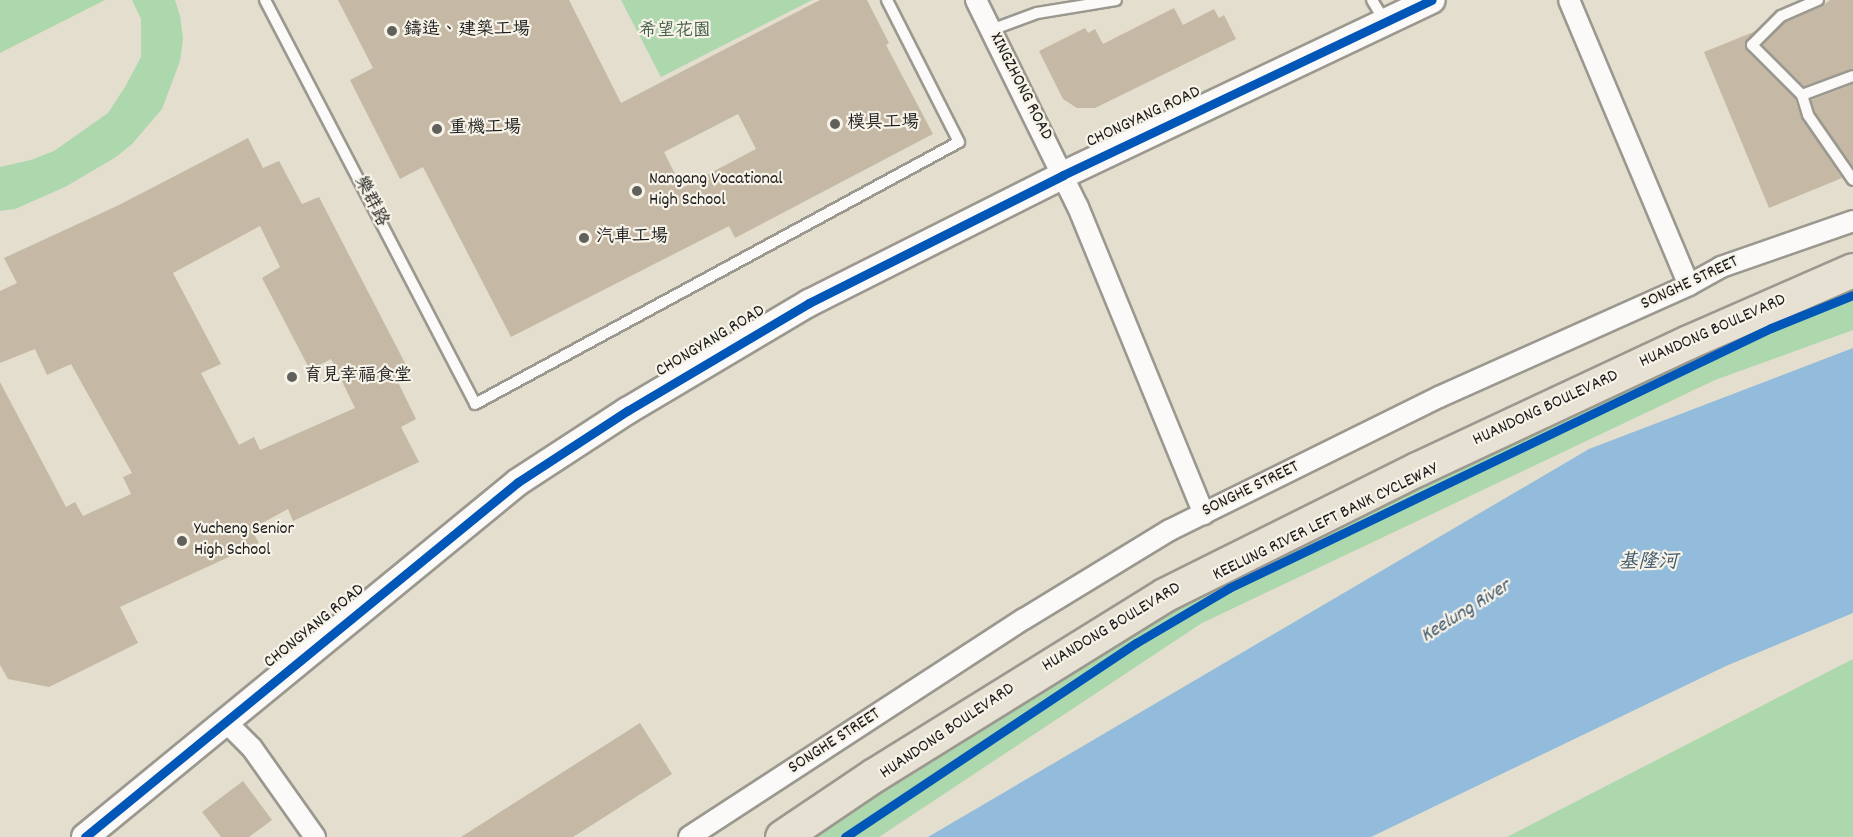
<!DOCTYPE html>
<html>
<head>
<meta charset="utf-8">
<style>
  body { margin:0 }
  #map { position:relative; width:1853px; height:837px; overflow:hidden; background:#e3decd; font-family:Dekko,"LXGW WenKai TC",sans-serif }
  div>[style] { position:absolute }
  .green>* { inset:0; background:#add7ac }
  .water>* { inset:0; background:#93bcdc }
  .building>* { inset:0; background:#c5b9a5 }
  .roads { filter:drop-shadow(2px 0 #9b988f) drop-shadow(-2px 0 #9b988f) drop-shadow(0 2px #9b988f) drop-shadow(0 -2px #9b988f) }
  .service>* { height:10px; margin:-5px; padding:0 5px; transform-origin:5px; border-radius:5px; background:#fbfaf8 }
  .minor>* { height:20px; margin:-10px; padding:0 10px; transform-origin:10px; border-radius:10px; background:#fbfaf8 }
  .tertiary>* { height:26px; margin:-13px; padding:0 13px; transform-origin:13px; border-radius:13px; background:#fbfaf8 }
  .trunk>* { height:33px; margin:-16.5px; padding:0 16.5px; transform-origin:16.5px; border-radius:16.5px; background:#e7e1d4 }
  .cycleway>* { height:9px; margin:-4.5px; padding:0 4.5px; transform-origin:4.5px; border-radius:4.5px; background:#0057b8 }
  .dots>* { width:16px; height:16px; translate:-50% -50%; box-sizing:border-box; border:3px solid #f7f3e8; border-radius:50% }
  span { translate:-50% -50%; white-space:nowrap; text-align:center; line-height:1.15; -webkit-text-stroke:4.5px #f7f3e8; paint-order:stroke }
  .poi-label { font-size:18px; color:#1c1c1c }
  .left { translate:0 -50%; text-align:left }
  .park-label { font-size:18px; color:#3f5b45 }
  .street-label { font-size:18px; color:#1c1c1c }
  .water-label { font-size:20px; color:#3e566b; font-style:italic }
</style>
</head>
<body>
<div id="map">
  <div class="green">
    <i style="clip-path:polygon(0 0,105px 0,0 53px)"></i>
    <i style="clip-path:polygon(132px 0,175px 0,180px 16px,183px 39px,180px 61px,162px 109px,132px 144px,116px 157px,65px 187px,15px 209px,0 211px,0 167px,31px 160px,54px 151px,108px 113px,125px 87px,141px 57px,141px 19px)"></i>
    <i style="clip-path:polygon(621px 0,812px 0,661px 77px)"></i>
    <i style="clip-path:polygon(1853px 274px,1853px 330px,1715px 380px,1202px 623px,879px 837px,800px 837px,1116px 628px)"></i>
    <i style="clip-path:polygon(1853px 659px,1853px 837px,1507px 837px)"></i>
  </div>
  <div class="water">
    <i style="clip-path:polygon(1853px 348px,1853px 613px,1726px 666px,1371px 837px,928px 837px,1589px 449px)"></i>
  </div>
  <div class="building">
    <i style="clip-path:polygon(evenodd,338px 0,569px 0,621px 103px,820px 0,867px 0,889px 43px,886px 45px,933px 134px,735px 238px,729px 226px,511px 337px,423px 167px,400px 179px,350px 80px,373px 68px,338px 0,738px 114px,756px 149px,682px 188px,664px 152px,738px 114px)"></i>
    <i style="clip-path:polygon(1830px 0,1853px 0,1853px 69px,1804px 86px,1763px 45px,1785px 22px,1821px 7px)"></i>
    <i style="clip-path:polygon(1174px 8px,1183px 25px,1214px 9px,1219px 18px,1224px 15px,1236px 39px,1095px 108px,1077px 108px,1063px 99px,1039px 51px,1085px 28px,1088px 33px,1095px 29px,1103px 44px)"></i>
    <i style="clip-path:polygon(1756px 31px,1745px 43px,1746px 50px,1795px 99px,1802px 119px,1842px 178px,1769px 208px,1704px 52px)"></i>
    <i style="clip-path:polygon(1853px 84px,1853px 167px,1815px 112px,1811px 100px)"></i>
    <i style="clip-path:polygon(evenodd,248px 138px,263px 168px,279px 161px,302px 204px,319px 197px,407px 367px,394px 374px,416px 419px,401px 427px,419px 462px,293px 521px,288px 509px,251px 529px,259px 543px,120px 607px,138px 643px,49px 687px,8px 679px,0 665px,0 382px,66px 507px,75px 502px,83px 516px,131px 494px,123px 477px,132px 473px,71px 364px,47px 375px,35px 349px,0 363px,0 291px,17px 283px,4px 258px,119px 205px,248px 138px,260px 226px,280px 267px,262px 278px,310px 370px,331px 359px,355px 408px,260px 450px,254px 437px,239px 445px,201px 373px,221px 364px,173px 273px,260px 226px)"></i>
    <i style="clip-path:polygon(640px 723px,672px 774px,573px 837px,461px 837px)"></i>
    <i style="clip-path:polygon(243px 781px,272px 820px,249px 837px,221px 837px,202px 812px)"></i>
  </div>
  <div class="roads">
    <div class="service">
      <i style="left:265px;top:0;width:455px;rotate:62.5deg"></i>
      <i style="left:475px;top:404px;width:550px;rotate:-28.43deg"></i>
      <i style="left:959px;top:142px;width:159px;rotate:-116.9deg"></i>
      <i style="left:1372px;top:0;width:26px;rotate:59deg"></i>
      <i style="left:1818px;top:0;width:40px;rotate:156.6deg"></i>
      <i style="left:1781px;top:16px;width:41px;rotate:135deg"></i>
      <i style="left:1752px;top:45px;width:71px;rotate:45deg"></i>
      <i style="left:1802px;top:95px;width:21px;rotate:73deg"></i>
      <i style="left:1808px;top:115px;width:79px;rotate:55.3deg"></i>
      <i style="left:991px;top:30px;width:49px;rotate:-20.3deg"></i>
      <i style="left:1037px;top:13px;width:80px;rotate:-9.3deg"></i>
      <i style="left:1802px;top:95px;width:54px;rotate:-20.4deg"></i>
    </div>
    <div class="minor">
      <i style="left:976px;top:0;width:231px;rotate:63.8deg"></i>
      <i style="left:1078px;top:207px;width:332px;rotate:67.7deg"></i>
      <i style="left:1569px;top:0;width:309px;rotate:67.2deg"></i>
      <i style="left:226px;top:722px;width:37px;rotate:45deg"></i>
      <i style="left:252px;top:748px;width:109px;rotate:54.7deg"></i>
      <i style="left:689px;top:837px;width:400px;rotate:-33.1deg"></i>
      <i style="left:1024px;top:619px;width:171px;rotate:-31.4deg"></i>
      <i style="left:1170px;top:530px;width:300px;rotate:-26.3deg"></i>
      <i style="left:1439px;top:397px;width:274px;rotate:-24.1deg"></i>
      <i style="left:1689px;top:285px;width:37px;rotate:-29deg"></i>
      <i style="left:1721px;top:267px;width:140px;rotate:-19.2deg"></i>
    </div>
    <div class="tertiary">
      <i style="left:85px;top:837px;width:560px;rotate:-39.35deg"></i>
      <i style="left:518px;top:482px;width:130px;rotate:-33.1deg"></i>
      <i style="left:627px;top:411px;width:212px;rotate:-30.7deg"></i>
      <i style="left:809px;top:303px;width:284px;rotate:-26.7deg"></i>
      <i style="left:1063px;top:175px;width:408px;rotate:-25.4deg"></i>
    </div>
    <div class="trunk">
      <i style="left:782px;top:837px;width:111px;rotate:-34deg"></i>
      <i style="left:874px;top:775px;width:341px;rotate:-31.8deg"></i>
      <i style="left:1164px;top:595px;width:283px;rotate:-26.5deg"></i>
      <i style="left:1417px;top:469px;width:299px;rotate:-25.1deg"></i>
      <i style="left:1688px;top:342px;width:180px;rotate:-23.6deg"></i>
    </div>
  </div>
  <div class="cycleway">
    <i style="left:85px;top:837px;width:560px;rotate:-39.35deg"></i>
    <i style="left:518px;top:482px;width:130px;rotate:-33.1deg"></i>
    <i style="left:627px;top:411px;width:212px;rotate:-30.7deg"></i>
    <i style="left:809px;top:303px;width:284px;rotate:-26.7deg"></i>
    <i style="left:1063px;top:175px;width:408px;rotate:-25.4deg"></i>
    <i style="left:845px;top:837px;width:350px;rotate:-33.7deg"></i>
    <i style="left:1136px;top:643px;width:108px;rotate:-30.6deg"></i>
    <i style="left:1229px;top:588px;width:601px;rotate:-25.63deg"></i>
    <i style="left:1771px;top:328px;width:88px;rotate:-21.9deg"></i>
  </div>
  <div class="dots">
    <i style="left:392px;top:31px;background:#62605a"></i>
    <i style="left:835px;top:124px;background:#62605a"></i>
    <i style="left:437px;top:129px;background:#62605a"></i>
    <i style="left:637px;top:191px;background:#62605a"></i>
    <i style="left:584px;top:238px;background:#62605a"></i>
    <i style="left:292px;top:377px;background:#62605a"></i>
    <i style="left:182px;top:541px;background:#62605a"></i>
  </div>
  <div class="poi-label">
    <span class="left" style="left:404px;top:31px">鑄造、建築工場</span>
    <span class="left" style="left:847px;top:124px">模具工場</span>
    <span class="left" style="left:449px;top:129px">重機工場</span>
    <span class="left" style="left:649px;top:191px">Nangang Vocational<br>High School</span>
    <span class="left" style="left:596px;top:238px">汽車工場</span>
    <span class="left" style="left:304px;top:377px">育見幸福食堂</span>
    <span class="left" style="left:194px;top:541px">Yucheng Senior<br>High School</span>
  </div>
  <div class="park-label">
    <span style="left:675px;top:32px">希望花園</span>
  </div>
  <div class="street-label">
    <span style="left:1020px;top:87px;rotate:63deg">XINGZHONG ROAD</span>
    <span style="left:1144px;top:118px;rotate:-25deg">CHONGYANG ROAD</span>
    <span style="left:370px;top:202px;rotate:63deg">樂群路</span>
    <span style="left:1690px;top:284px;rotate:-25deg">SONGHE STREET</span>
    <span style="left:1713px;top:332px;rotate:-24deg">HUANDONG BOULEVARD</span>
    <span style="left:711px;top:342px;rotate:-31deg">CHONGYANG ROAD</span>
    <span style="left:1546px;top:409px;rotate:-25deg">HUANDONG BOULEVARD</span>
    <span style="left:1251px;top:490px;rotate:-26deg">SONGHE STREET</span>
    <span style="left:1326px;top:523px;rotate:-26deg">KEELUNG RIVER LEFT BANK CYCLEWAY</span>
    <span style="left:315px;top:627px;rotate:-39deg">CHONGYANG ROAD</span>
    <span style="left:1112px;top:628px;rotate:-31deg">HUANDONG BOULEVARD</span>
    <span style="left:948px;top:732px;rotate:-34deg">HUANDONG BOULEVARD</span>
    <span style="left:835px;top:742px;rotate:-33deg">SONGHE STREET</span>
  </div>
  <div class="water-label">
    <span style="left:1648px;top:563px">基隆河</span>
    <span style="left:1466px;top:612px;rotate:-32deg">Keelung River</span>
  </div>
</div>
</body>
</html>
